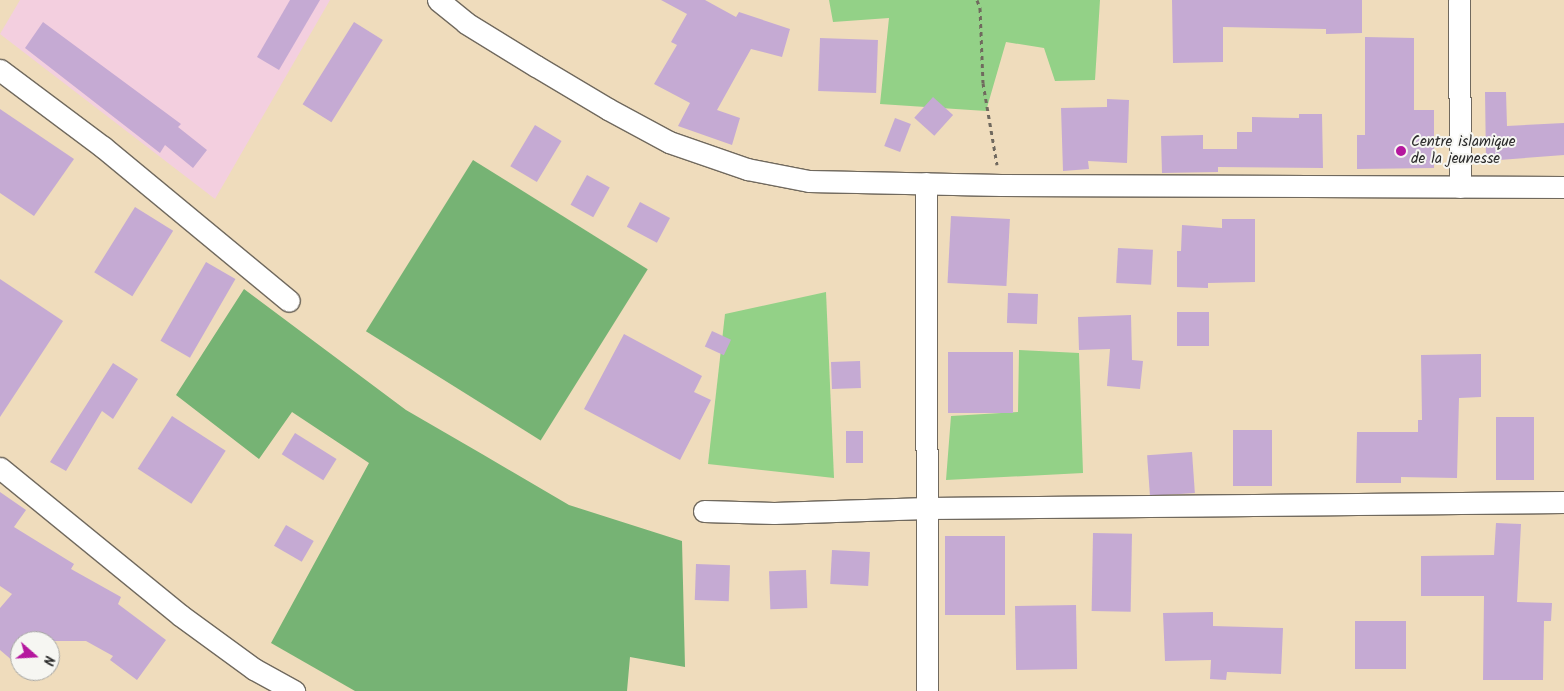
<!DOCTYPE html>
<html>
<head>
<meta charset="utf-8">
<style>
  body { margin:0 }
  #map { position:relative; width:1564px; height:691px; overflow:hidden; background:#efdcbc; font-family:Kalam,sans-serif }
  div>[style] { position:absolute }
  .built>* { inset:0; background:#f3cfdf }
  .green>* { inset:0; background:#93d187 }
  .forest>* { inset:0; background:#76b374; transform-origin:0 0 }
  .building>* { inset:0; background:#c5aad3; transform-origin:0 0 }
  .path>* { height:3px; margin-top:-1.5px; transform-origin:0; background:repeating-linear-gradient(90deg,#70695e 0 4px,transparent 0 8px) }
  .roads { filter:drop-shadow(1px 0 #70695e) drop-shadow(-1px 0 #70695e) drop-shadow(0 1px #70695e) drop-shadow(0 -1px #70695e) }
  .street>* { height:21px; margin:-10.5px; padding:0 10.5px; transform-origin:10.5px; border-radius:10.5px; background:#fff }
  .dots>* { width:14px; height:14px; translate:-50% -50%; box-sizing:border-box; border:2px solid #f6f6f2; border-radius:50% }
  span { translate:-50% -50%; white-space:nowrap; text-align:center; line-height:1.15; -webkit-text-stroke:4px #f6f6f2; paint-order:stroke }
  .poi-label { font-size:15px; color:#2b2b2b }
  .left { translate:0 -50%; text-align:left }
  .north { position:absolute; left:10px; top:631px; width:50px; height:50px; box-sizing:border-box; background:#f6f6f2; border:1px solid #a5a5a2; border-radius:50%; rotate:109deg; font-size:14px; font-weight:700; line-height:20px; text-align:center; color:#2b2b2b }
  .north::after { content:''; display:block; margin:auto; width:18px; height:22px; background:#b5179e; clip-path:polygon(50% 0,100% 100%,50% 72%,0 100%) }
</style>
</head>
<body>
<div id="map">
  <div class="built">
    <i style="clip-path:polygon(20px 0,330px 0,215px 199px,0 34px)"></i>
  </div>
  <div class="green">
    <i style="clip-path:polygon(829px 0,1100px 0,1095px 80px,1055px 81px,1044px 48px,1006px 42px,986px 111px,880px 104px,889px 18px,833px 22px)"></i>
    <i style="clip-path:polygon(826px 292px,834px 478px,708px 464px,725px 314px)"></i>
    <i style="clip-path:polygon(1019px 350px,1079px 353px,1083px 473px,946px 480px,951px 416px,1018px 412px)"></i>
  </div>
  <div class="forest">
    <i style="left:473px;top:160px;width:206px;height:202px;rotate:32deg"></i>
    <i style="clip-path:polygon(244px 289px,406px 410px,482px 454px,569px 505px,682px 541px,685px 667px,630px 657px,627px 691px,355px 691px,271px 643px,369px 463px,292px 412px,259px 459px,176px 395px)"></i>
  </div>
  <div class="building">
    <i style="clip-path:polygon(290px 0,320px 0,279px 70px,257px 57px)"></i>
    <i style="clip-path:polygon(661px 0,705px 0,736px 17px,739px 12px,790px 29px,782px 57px,751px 49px,717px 110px,740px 118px,732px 145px,678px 126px,690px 103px,654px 84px,677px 45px,671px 42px,687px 14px)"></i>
    <i style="clip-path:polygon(1172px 0,1362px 0,1362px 33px,1326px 34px,1326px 29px,1223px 27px,1223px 62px,1173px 63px)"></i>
    <i style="clip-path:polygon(43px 22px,181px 124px,178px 127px,207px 150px,193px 168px,165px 145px,160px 153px,25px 48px)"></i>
    <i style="left:354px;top:22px;width:34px;height:97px;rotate:32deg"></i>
    <i style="clip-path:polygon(1365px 37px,1414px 38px,1414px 110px,1434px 110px,1434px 168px,1357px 169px,1357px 135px,1365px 135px)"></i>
    <i style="left:820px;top:38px;width:58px;height:53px;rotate:2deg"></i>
    <i style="clip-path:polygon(1485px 92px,1506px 92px,1507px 126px,1564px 123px,1564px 155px,1486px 161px)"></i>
    <i style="left:933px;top:97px;width:27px;height:28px;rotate:42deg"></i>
    <i style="clip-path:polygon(1107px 99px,1129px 100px,1127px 163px,1088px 161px,1089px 169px,1063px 171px,1061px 108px,1107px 107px)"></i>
    <i style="clip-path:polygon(0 109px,74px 159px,34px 216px,0 193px)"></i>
    <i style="clip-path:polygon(1299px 114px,1322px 114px,1323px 168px,1218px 167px,1218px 172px,1162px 173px,1161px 136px,1203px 135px,1203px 149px,1237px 149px,1237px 132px,1252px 132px,1252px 117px,1299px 118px)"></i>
    <i style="left:895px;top:118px;width:17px;height:30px;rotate:21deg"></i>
    <i style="left:535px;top:125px;width:31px;height:48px;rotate:31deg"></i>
    <i style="left:587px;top:175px;width:26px;height:34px;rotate:29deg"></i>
    <i style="left:640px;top:202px;width:34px;height:28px;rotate:28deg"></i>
    <i style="left:135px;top:207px;width:45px;height:77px;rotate:32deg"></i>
    <i style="left:951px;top:216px;width:59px;height:67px;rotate:3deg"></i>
    <i style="clip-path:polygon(1222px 219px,1255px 219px,1255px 282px,1208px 283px,1208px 288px,1177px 287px,1177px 251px,1181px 251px,1182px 225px,1222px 228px)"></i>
    <i style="left:1118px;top:248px;width:35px;height:35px;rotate:3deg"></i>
    <i style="left:206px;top:262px;width:34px;height:91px;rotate:30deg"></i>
    <i style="clip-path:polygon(0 279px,63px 321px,0 417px)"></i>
    <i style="left:1008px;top:293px;width:30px;height:30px;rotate:2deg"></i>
    <i style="left:1209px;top:312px;width:34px;height:32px;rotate:90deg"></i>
    <i style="clip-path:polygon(1131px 315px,1132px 360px,1143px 361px,1140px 389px,1107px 386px,1110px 349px,1079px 350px,1078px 317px)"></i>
    <i style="left:712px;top:331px;width:21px;height:17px;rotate:25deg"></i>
    <i style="clip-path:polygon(624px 334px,702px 376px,694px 392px,711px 400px,680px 460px,584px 409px)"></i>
    <i style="left:1013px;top:352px;width:61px;height:65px;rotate:90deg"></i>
    <i style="clip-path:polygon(1481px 354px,1481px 397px,1459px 398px,1457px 478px,1401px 477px,1401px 483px,1356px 483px,1357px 432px,1418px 432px,1418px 420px,1422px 420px,1421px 355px)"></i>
    <i style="left:860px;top:361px;width:27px;height:29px;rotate:88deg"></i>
    <i style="clip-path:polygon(113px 363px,138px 379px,113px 419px,102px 411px,66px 471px,50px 462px)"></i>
    <i style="left:172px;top:416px;width:64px;height:63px;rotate:33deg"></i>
    <i style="left:1534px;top:417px;width:63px;height:38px;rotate:90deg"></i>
    <i style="left:1233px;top:430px;width:39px;height:56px"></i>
    <i style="left:846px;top:431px;width:17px;height:32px"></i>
    <i style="left:295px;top:433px;width:49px;height:25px;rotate:32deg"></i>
    <i style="left:1192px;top:452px;width:41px;height:45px;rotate:86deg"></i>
    <i style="clip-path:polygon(0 492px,26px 510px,14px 527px,74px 564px,71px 569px,121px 597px,118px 604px,166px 640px,137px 680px,110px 660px,113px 656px,86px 641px,20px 641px,20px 667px,0 650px,0 608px,12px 594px,0 586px)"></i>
    <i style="clip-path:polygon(1496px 523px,1521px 524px,1517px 602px,1552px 603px,1551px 621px,1544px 621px,1543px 680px,1483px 680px,1484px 596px,1421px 596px,1421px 556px,1494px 555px)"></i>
    <i style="left:286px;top:525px;width:32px;height:24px;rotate:30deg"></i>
    <i style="left:1093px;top:533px;width:39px;height:78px;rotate:1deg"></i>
    <i style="left:945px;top:536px;width:60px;height:79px"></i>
    <i style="left:832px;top:550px;width:38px;height:34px;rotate:3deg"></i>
    <i style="left:696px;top:564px;width:34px;height:36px;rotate:2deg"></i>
    <i style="left:806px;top:570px;width:38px;height:37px;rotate:88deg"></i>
    <i style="left:1076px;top:605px;width:64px;height:61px;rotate:89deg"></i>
    <i style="clip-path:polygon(1213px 612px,1213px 626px,1283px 628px,1281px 674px,1227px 672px,1226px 680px,1210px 679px,1211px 660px,1165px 661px,1163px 613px)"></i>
    <i style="left:1355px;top:621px;width:51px;height:48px"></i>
  </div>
  <div class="path">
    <i style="left:977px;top:0;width:9px;rotate:69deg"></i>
    <i style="left:980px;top:8px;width:75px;rotate:87.7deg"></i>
    <i style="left:983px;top:83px;width:83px;rotate:80.3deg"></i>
  </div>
  <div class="roads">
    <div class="street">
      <i style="left:438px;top:0;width:36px;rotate:39deg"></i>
      <i style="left:466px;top:23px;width:82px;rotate:31.6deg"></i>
      <i style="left:536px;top:66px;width:84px;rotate:30.8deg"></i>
      <i style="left:608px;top:109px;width:69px;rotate:28.4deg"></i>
      <i style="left:669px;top:142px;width:83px;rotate:19.1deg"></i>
      <i style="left:747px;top:169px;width:63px;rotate:11deg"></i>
      <i style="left:809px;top:181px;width:192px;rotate:1.2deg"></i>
      <i style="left:1001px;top:185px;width:563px;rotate:0.2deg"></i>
      <i style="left:1459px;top:0;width:187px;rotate:89.7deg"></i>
      <i style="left:0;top:70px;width:129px;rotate:36.8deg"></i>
      <i style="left:103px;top:147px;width:241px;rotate:39.6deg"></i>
      <i style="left:926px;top:183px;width:508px;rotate:89.89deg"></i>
      <i style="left:0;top:468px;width:232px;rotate:39.2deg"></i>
      <i style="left:180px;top:615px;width:92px;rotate:36.1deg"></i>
      <i style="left:254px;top:669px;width:46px;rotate:28.8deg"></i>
      <i style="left:704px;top:511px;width:70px;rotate:1.6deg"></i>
      <i style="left:774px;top:513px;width:153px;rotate:-1.9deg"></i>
      <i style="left:927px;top:508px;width:637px;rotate:-0.54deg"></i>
    </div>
  </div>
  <div class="dots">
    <i style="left:1401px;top:151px;background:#b5179e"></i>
  </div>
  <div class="poi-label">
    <span class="left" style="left:1411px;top:151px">Centre islamique<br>de la jeunesse</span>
  </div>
  <div class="north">N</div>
</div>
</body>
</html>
